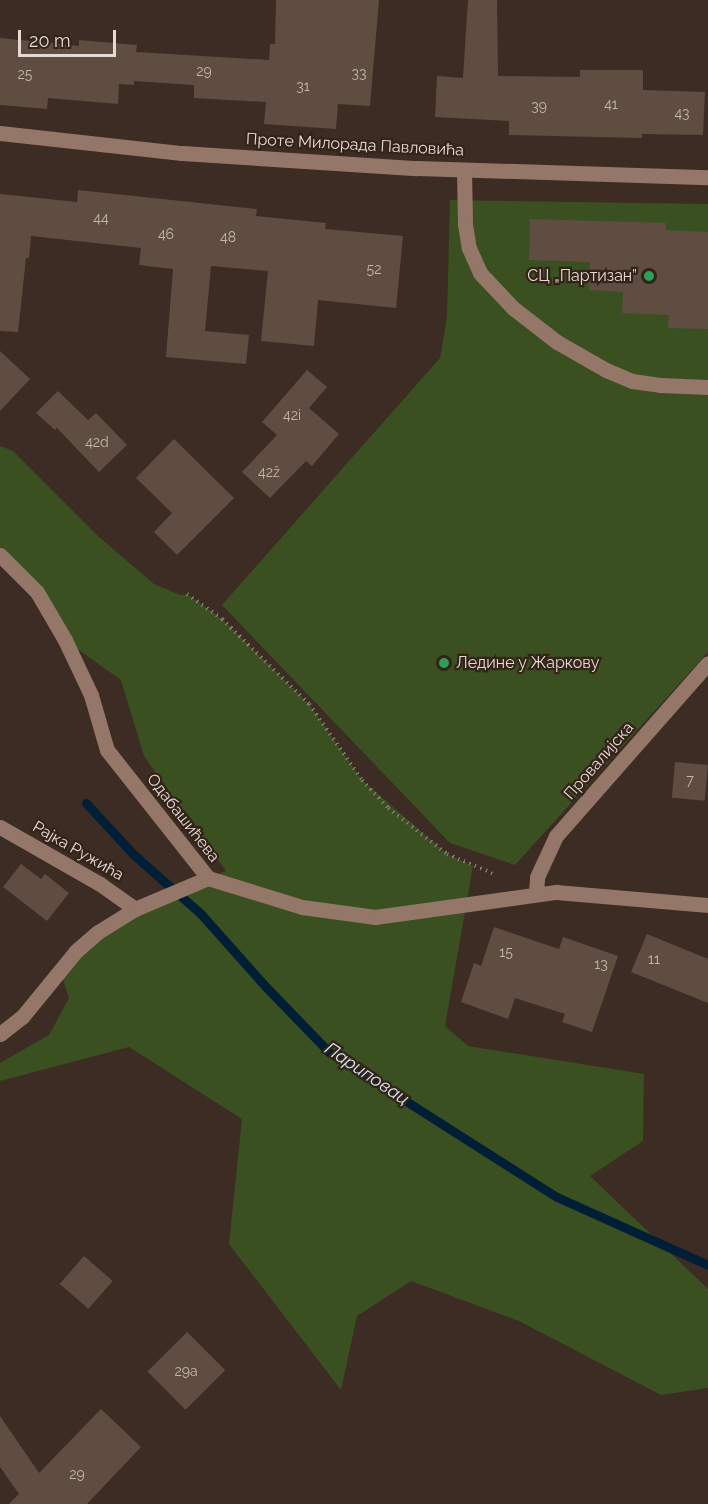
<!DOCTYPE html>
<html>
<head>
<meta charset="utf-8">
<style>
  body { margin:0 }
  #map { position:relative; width:708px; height:1504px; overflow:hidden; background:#3d2c23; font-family:Raleway,sans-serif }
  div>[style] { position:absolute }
  .green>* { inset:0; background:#3a5020 }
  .stream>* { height:9px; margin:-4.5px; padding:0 4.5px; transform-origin:4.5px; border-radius:4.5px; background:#001f36 }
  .building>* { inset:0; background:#5f4d42; transform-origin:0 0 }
  .path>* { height:4px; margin-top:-2px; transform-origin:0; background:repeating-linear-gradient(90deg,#85766f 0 1.5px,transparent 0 6px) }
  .minor>* { height:15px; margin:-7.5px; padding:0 7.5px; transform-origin:7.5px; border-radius:7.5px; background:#947768 }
  .dots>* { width:16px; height:16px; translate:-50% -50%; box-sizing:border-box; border:3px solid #332319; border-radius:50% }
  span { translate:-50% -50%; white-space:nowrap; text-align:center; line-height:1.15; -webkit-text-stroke:4.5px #332319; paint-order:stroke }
  .number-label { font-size:14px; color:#c3b6af }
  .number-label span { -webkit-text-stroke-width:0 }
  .street-label { font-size:16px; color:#e4d9d3 }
  .poi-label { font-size:16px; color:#e4d9d3 }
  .right { translate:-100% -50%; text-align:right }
  .left { translate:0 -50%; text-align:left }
  .water-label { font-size:18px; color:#d5e5f3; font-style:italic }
  .scale { position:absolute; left:18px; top:30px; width:98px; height:27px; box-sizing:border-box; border:3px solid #e4d9d3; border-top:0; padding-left:8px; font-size:18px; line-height:21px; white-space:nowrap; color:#e4d9d3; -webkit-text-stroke:4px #332319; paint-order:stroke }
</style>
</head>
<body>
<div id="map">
  <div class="green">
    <i style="clip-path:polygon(450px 200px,708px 204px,708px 652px,515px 865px,450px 843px,222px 605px,440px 358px,447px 317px)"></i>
    <i style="clip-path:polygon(0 446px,13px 451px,99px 537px,154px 584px,180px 595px,187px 594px,222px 619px,309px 704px,362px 780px,447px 854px,473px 866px,445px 1026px,468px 1046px,644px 1074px,643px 1141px,590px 1176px,708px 1289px,708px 1388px,661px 1395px,519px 1321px,411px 1281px,357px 1316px,341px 1390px,229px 1244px,242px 1119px,129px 1047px,0 1081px,0 1063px,49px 1035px,69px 998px,60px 971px,135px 909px,226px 871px,144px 756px,121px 680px,65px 640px,0 555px)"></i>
  </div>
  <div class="stream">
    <i style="left:86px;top:803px;width:69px;rotate:47.3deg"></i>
    <i style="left:133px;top:854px;width:91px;rotate:41.4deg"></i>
    <i style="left:201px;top:914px;width:98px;rotate:48.3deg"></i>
    <i style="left:266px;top:987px;width:91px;rotate:45.9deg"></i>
    <i style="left:329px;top:1052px;width:270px;rotate:32.5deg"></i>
    <i style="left:557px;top:1197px;width:166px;rotate:24.2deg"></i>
  </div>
  <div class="building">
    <i style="clip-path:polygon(276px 0,379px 0,370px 106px,338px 104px,336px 129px,264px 124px,266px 102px,194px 98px,194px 85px,134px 81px,134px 85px,119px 84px,118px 104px,48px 98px,47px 109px,0 105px,0 38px,79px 46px,79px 40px,137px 45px,136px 52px,269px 60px,270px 44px,275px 44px)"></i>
    <i style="clip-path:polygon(468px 0,497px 0,498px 76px,580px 77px,580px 70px,643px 70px,643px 90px,705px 92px,703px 135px,642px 134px,642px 138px,509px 135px,509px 121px,435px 117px,437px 76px,463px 78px)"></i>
    <i style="clip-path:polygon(78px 190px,257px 209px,256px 216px,326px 223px,325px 229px,403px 236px,396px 308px,318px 300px,314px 346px,261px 341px,268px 271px,211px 266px,205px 331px,249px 335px,246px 364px,166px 357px,173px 269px,139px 265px,141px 248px,31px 236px,29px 258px,26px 258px,18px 332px,0 331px,0 194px,77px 202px)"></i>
    <i style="clip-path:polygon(530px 219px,666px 223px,666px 230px,708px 232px,708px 329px,668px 328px,669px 315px,622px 313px,623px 292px,589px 290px,590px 262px,529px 260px)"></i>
    <i style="clip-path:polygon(0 351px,30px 379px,0 411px)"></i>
    <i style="clip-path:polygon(307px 370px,327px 387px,309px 408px,339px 434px,312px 466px,306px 461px,270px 498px,242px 472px,277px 435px,262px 422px)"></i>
    <i style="clip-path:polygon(58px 391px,88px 420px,96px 413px,127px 445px,99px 472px,57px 428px,55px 430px,36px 413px)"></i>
    <i style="clip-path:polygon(174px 439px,234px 498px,177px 555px,154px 532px,172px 513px,136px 478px)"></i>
    <i style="left:675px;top:762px;width:33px;height:36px;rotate:5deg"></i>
    <i style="clip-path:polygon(21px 864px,41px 879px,45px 874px,69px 893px,47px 921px,3px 887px)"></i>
    <i style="clip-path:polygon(494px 927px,559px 949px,563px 937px,618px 956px,592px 1032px,562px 1022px,565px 1014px,515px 998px,508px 1019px,461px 1002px,474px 963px,481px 966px)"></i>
    <i style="clip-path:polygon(647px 934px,708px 959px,708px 1003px,631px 972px)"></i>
    <i style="left:84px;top:1256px;width:38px;height:37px;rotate:41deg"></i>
    <i style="left:187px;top:1332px;width:54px;height:56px;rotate:45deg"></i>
    <i style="clip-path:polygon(101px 1409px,141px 1447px,87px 1504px,9px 1504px,19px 1494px,0 1467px,0 1416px,39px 1473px)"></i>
  </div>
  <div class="path">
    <i style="left:187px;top:594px;width:43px;rotate:35.5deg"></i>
    <i style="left:222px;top:619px;width:122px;rotate:44.3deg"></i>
    <i style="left:309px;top:704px;width:93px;rotate:55.1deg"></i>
    <i style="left:362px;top:780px;width:38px;rotate:47deg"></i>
    <i style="left:388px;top:808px;width:75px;rotate:37.9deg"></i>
    <i style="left:447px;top:854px;width:51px;rotate:23.1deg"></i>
  </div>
  <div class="minor">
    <i style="left:0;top:133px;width:183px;rotate:6.3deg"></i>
    <i style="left:182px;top:153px;width:235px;rotate:3.7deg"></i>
    <i style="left:417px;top:168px;width:291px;rotate:1.8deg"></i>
    <i style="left:464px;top:170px;width:54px;rotate:88.9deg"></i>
    <i style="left:465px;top:224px;width:24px;rotate:81deg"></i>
    <i style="left:469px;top:248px;width:27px;rotate:66deg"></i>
    <i style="left:480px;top:273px;width:48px;rotate:46.7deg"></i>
    <i style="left:513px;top:308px;width:56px;rotate:37.7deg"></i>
    <i style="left:557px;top:342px;width:56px;rotate:29.7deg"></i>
    <i style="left:606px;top:370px;width:28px;rotate:23deg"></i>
    <i style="left:632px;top:381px;width:28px;rotate:8deg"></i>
    <i style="left:660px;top:385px;width:48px;rotate:2.4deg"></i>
    <i style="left:0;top:555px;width:52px;rotate:45deg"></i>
    <i style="left:37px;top:592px;width:56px;rotate:59.7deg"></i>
    <i style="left:65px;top:640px;width:61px;rotate:64.7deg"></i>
    <i style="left:91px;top:695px;width:57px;rotate:73.8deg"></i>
    <i style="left:107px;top:750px;width:163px;rotate:51.7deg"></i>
    <i style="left:208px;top:878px;width:98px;rotate:17.1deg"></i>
    <i style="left:302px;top:907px;width:74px;rotate:7.8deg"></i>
    <i style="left:375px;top:917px;width:183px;rotate:-7.9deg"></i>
    <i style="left:556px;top:892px;width:153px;rotate:4.9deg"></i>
    <i style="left:0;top:827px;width:115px;rotate:29.7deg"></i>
    <i style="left:100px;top:884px;width:43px;rotate:35.5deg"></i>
    <i style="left:536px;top:893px;width:16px;rotate:-86deg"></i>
    <i style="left:537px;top:877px;width:45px;rotate:-65.1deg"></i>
    <i style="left:556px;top:836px;width:230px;rotate:-48.7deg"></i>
    <i style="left:0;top:1034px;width:28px;rotate:-38deg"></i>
    <i style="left:22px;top:1017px;width:85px;rotate:-50.7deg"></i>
    <i style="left:76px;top:951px;width:29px;rotate:-41deg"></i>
    <i style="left:98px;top:932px;width:44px;rotate:-31.9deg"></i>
    <i style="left:135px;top:909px;width:79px;rotate:-23deg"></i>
  </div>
  <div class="dots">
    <i style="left:649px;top:276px;background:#2e9e5b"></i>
    <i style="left:444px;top:663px;background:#2e9e5b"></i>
  </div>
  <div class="number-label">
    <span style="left:204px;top:71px">29</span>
    <span style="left:359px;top:73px">33</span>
    <span style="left:25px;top:74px">25</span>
    <span style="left:303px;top:86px">31</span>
    <span style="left:611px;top:104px">41</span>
    <span style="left:539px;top:106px">39</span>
    <span style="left:682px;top:113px">43</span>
    <span style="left:101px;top:218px">44</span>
    <span style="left:166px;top:234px">46</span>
    <span style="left:228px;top:237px">48</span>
    <span style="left:374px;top:269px">52</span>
    <span style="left:292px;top:415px">42i</span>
    <span style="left:97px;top:442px">42d</span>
    <span style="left:269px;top:472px">42ž</span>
    <span style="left:690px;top:780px">7</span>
    <span style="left:506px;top:952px">15</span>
    <span style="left:654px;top:959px">11</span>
    <span style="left:601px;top:964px">13</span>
    <span style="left:186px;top:1371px">29a</span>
    <span style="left:77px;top:1474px">29</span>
  </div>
  <div class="street-label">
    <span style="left:355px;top:145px;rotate:3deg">Проте Милорада Павловића</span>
    <span style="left:599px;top:761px;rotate:-49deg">Провалијска</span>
    <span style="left:183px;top:818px;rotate:52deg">Одабашићева</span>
    <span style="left:78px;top:851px;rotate:30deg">Рајка Ружића</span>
  </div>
  <div class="poi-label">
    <span class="right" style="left:637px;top:276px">СЦ „Партизан”</span>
    <span class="left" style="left:456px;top:663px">Ледине у Жаркову</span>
  </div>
  <div class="water-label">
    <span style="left:367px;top:1074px;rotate:34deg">Париповац</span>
  </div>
  <div class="scale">20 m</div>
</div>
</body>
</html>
